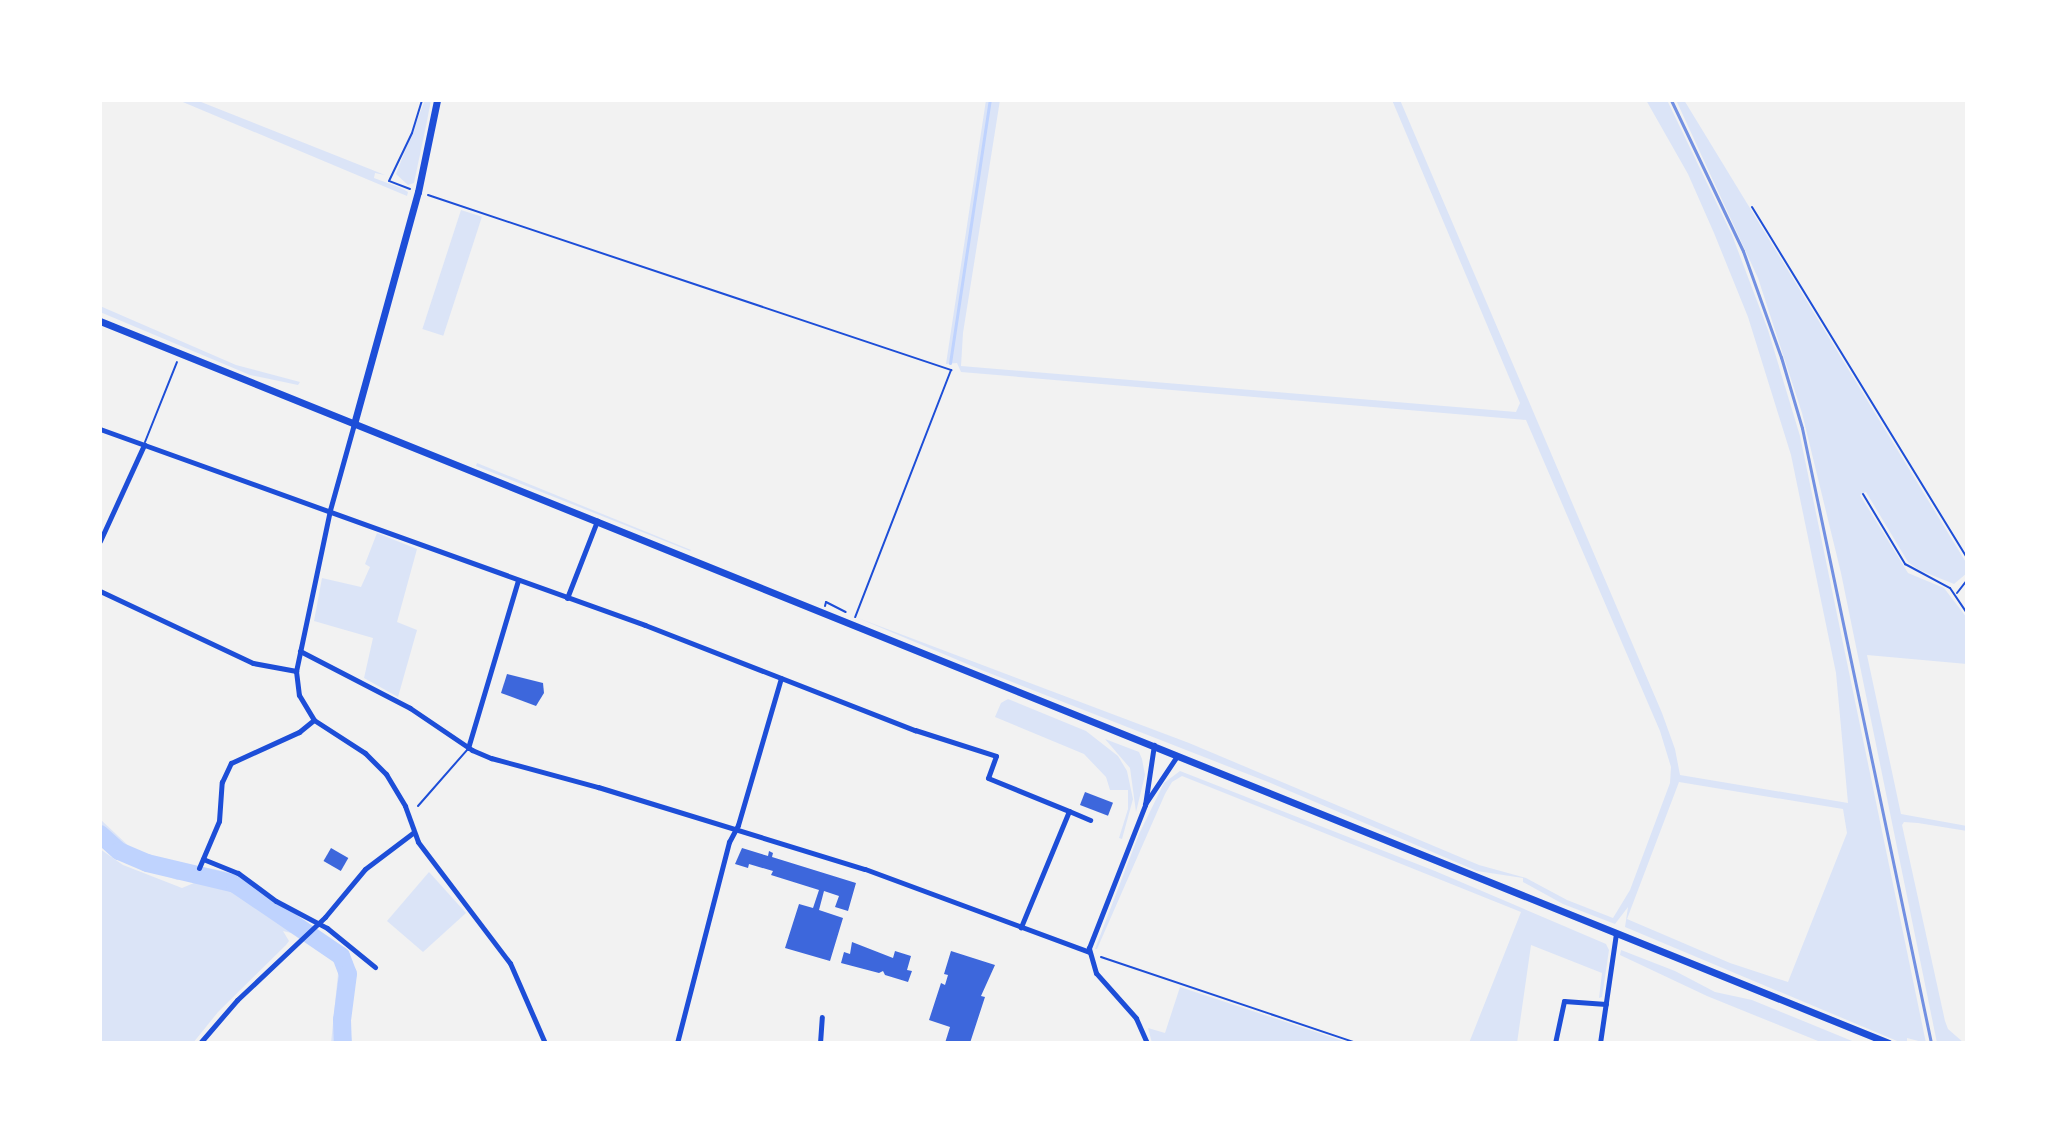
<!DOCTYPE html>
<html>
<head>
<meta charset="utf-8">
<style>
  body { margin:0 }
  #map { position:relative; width:2067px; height:1143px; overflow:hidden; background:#f2f2f2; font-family:"Alegreya Sans",sans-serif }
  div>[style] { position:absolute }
  .green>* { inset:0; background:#dbe4f7; transform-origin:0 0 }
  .stream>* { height:3px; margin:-1.5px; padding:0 1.5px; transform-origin:1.5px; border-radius:1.5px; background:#bfd3fe }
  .river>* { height:18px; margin:-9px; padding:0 9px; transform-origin:9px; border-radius:9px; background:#bfd3fe }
  .building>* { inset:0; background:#3d67dc; transform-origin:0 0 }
  .path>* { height:2px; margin:-1px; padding:0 1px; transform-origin:1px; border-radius:1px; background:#1d4ed8 }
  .service>* { height:2px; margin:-1px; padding:0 1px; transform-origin:1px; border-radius:1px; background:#1d4ed8 }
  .minor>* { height:5px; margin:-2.5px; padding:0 2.5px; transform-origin:2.5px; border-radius:2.5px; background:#1d4ed8 }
  .primary>* { height:7px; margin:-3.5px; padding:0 3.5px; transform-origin:3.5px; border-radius:3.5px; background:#1d4ed8 }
  .rail>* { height:3px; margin:-1.5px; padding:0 1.5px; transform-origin:1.5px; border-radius:1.5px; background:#7290e2 }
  span { translate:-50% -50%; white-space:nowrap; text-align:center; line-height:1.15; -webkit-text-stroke:8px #fff; paint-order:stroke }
  .frame { position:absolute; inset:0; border:102px solid #fff; pointer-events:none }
</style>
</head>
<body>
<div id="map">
  <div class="green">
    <i style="clip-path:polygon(178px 100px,196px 100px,385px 175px,375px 173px,374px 178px,401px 188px,408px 192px,407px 196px)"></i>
    <i style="clip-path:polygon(425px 100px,431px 100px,427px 121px,414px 183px,408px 185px,396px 174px)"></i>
    <i style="clip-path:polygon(evenodd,986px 100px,1000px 100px,963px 333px,961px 366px,1516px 412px,1520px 403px,1392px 100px,1400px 100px,1662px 713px,1675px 749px,1680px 775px,1848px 803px,1836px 673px,1791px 455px,1748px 317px,1714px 233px,1688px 174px,1646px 100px,1667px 100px,1732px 235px,1768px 330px,1800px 436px,1926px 1043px,1907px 1038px,1907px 1043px,1902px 1043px,1625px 927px,1628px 907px,1615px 924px,1563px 904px,1523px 882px,1523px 878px,1477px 871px,1273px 784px,979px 669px,858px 618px,1189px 743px,1479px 865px,1526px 878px,1567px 900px,1613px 918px,1630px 890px,1670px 783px,1671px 767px,1660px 731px,1526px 420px,961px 372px,957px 363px,946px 364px,986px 100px,1679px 782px,1843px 809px,1847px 833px,1788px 982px,1730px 963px,1627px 919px,1679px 782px)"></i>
    <i style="clip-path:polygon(1676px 100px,1684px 100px,1967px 564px,1967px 573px,1954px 584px,1919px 570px,1908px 562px,1866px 492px,1860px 495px,1908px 573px,1944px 588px,1967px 618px,1967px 664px,1867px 655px,1901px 814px,1967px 826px,1967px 831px,1918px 823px,1904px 822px,1902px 825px,1945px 1021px,1948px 1029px,1964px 1043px,1937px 1043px,1841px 573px,1802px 413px,1758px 278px)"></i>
    <i style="left:461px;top:210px;width:22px;height:125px;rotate:18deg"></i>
    <i style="clip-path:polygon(100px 306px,236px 365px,300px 382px,298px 385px,250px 375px,100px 312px)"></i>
    <i style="clip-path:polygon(477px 463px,691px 550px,690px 551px,476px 466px)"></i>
    <i style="clip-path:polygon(377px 533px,417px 549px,397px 622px,417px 630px,398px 697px,364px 678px,373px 638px,314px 621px,322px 578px,361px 587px,370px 567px,365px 564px)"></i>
    <i style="clip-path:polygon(1008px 699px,1086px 731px,1118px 756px,1127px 771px,1133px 799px,1122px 839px,1119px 838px,1128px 809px,1128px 790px,1110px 790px,1106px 777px,1084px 754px,995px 717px,1001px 703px)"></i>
    <i style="clip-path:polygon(1105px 739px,1139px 752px,1142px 759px,1145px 775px,1136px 812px,1130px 768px)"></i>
    <i style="clip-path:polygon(1180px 771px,1435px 871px,1606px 944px,1609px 950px,1602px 997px,1599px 998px,1602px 973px,1531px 945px,1517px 1043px,1469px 1043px,1521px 912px,1182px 776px,1172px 782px,1165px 794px,1097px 949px,1095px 949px,1139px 834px,1164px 783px)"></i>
    <i style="clip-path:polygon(100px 819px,134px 851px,175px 867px,194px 869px,192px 871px,159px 865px,110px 842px,108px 845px,118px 852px,189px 878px,177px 880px,113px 855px,100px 844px)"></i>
    <i style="clip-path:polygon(100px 849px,123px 865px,182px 888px,194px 883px,203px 867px,228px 872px,309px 924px,299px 935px,283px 931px,289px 941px,286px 945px,218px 1012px,193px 1043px,100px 1043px)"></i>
    <i style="clip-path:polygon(429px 872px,466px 913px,423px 952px,387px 921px)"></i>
    <i style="clip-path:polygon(317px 930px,347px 953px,353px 962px,348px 1015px,352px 1043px,331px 1043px,339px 964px,308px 940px)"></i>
    <i style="clip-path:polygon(1621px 950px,1675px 971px,1715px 992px,1752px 1000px,1857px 1043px,1823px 1043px,1707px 996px,1620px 955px)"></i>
    <i style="clip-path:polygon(1180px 987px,1349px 1043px,1152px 1043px,1148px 1028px,1165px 1033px)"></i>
  </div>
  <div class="stream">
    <i style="left:950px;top:363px;width:266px;rotate:-81.4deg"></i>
  </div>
  <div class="river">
    <i style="left:100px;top:834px;width:25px;rotate:42deg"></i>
    <i style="left:119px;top:851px;width:30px;rotate:23deg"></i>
    <i style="left:147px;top:863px;width:90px;rotate:13.4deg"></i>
    <i style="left:235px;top:884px;width:128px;rotate:34.2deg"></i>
    <i style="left:341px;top:956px;width:19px;rotate:69deg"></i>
    <i style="left:348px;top:974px;width:46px;rotate:97.4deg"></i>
    <i style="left:342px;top:1020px;width:23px;rotate:88deg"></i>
  </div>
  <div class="building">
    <i style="clip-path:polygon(507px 674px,543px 683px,544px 693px,536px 706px,501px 693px)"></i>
    <i style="left:1085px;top:792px;width:30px;height:14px;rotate:21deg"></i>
    <i style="left:331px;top:848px;width:20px;height:15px;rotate:30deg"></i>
    <i style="clip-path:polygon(742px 848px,768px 856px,769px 851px,773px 853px,772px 857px,856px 883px,848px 911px,835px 907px,839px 896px,824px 891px,819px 910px,843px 918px,830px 961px,785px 948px,799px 904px,813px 908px,819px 890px,771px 875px,773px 871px,749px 864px,748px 868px,735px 864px)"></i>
    <i style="clip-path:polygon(852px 942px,893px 958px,895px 951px,911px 956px,907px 970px,912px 971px,908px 982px,885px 975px,883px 971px,879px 973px,841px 963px,844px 952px,850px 954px)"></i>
    <i style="clip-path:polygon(951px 951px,995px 965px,981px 996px,985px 997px,970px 1043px,945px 1043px,950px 1027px,929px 1020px,941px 983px,945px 985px,948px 975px,944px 974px)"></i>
  </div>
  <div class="path">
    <i style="left:410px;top:189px;width:22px;rotate:-159deg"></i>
    <i style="left:389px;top:181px;width:53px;rotate:-64.4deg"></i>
    <i style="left:412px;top:133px;width:34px;rotate:-73deg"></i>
    <i style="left:428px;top:195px;width:552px;rotate:18.5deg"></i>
    <i style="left:951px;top:370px;width:265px;rotate:111.2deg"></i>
    <i style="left:1752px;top:207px;width:412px;rotate:58.5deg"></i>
    <i style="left:1863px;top:494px;width:82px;rotate:59deg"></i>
    <i style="left:1905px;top:564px;width:51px;rotate:28.1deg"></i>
    <i style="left:1950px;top:588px;width:30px;rotate:56deg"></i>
    <i style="left:1957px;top:593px;width:16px;rotate:-52deg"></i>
    <i style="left:825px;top:606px;width:4px;rotate:-76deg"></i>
    <i style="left:826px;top:602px;width:22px;rotate:27deg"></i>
    <i style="left:1101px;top:957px;width:270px;rotate:18.6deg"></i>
  </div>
  <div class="service">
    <i style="left:145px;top:442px;width:86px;rotate:-68.2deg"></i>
    <i style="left:418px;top:806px;width:74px;rotate:-48.8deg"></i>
  </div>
  <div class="minor">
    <i style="left:354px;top:424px;width:89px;rotate:105.6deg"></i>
    <i style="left:330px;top:510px;width:165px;rotate:101.9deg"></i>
    <i style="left:296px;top:671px;width:24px;rotate:83deg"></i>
    <i style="left:299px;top:695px;width:29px;rotate:59deg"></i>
    <i style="left:314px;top:720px;width:61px;rotate:32.9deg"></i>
    <i style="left:365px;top:753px;width:30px;rotate:45deg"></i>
    <i style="left:386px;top:774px;width:37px;rotate:59deg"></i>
    <i style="left:405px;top:806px;width:38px;rotate:70deg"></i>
    <i style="left:418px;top:842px;width:152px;rotate:52.8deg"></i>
    <i style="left:510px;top:963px;width:87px;rotate:66.4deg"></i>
    <i style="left:100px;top:429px;width:579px;rotate:19.78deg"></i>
    <i style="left:645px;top:625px;width:290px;rotate:21.3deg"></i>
    <i style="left:915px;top:730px;width:85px;rotate:17.8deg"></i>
    <i style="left:996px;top:756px;width:23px;rotate:110deg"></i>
    <i style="left:988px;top:778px;width:87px;rotate:22.2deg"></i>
    <i style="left:1069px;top:811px;width:126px;rotate:112.5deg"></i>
    <i style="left:100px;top:541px;width:106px;rotate:-65.4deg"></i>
    <i style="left:100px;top:591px;width:169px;rotate:25.2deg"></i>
    <i style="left:253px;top:663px;width:44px;rotate:10.5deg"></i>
    <i style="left:567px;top:598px;width:83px;rotate:-68.7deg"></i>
    <i style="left:300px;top:651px;width:124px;rotate:27.4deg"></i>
    <i style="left:410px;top:708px;width:75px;rotate:34.1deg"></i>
    <i style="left:472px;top:750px;width:21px;rotate:23deg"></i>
    <i style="left:491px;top:758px;width:111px;rotate:15.2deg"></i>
    <i style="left:598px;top:787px;width:279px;rotate:17.1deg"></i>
    <i style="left:865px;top:869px;width:239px;rotate:20.3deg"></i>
    <i style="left:468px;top:748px;width:175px;rotate:-73.4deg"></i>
    <i style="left:1145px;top:804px;width:58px;rotate:-56.3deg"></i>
    <i style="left:1069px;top:811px;width:23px;rotate:23deg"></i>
    <i style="left:203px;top:859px;width:38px;rotate:22deg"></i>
    <i style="left:238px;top:873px;width:47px;rotate:36.4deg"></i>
    <i style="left:276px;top:901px;width:58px;rotate:27.9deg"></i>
    <i style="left:327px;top:928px;width:62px;rotate:39.1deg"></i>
    <i style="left:199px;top:868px;width:51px;rotate:-66.9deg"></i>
    <i style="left:219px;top:821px;width:39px;rotate:-86deg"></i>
    <i style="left:222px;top:782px;width:21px;rotate:-65deg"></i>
    <i style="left:231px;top:763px;width:75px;rotate:-24.5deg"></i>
    <i style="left:299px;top:732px;width:19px;rotate:-39deg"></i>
    <i style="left:200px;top:1043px;width:57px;rotate:-49.3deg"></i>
    <i style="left:237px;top:1000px;width:121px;rotate:-43.3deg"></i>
    <i style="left:325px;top:917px;width:62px;rotate:-50.2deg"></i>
    <i style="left:365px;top:869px;width:61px;rotate:-37.1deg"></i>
    <i style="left:677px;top:1043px;width:208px;rotate:-75.5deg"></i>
    <i style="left:729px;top:842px;width:19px;rotate:-62deg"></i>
    <i style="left:738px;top:825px;width:153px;rotate:-73.7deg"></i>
    <i style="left:820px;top:1043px;width:26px;rotate:-86deg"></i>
    <i style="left:1147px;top:1043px;width:27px;rotate:-114deg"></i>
    <i style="left:1136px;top:1018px;width:60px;rotate:-131.6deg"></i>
    <i style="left:1096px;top:973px;width:26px;rotate:-106deg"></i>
    <i style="left:1089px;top:948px;width:154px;rotate:-68.6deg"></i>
    <i style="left:1145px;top:805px;width:61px;rotate:-81.5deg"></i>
    <i style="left:1555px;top:1043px;width:43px;rotate:-77.9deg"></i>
    <i style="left:1564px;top:1001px;width:42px;rotate:4.1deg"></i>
    <i style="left:1600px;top:1043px;width:111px;rotate:-81.7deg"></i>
  </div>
  <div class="primary">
    <i style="left:100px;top:321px;width:1929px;rotate:21.98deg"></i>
    <i style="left:354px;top:424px;width:241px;rotate:-74.6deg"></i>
    <i style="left:418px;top:192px;width:94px;rotate:-78.3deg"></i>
  </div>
  <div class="rail">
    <i style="left:1671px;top:100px;width:167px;rotate:64.5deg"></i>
    <i style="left:1743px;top:251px;width:113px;rotate:70.3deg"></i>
    <i style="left:1781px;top:357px;width:74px;rotate:73.5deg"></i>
    <i style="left:1802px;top:428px;width:628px;rotate:78.15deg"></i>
  </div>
  <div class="frame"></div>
</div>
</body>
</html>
